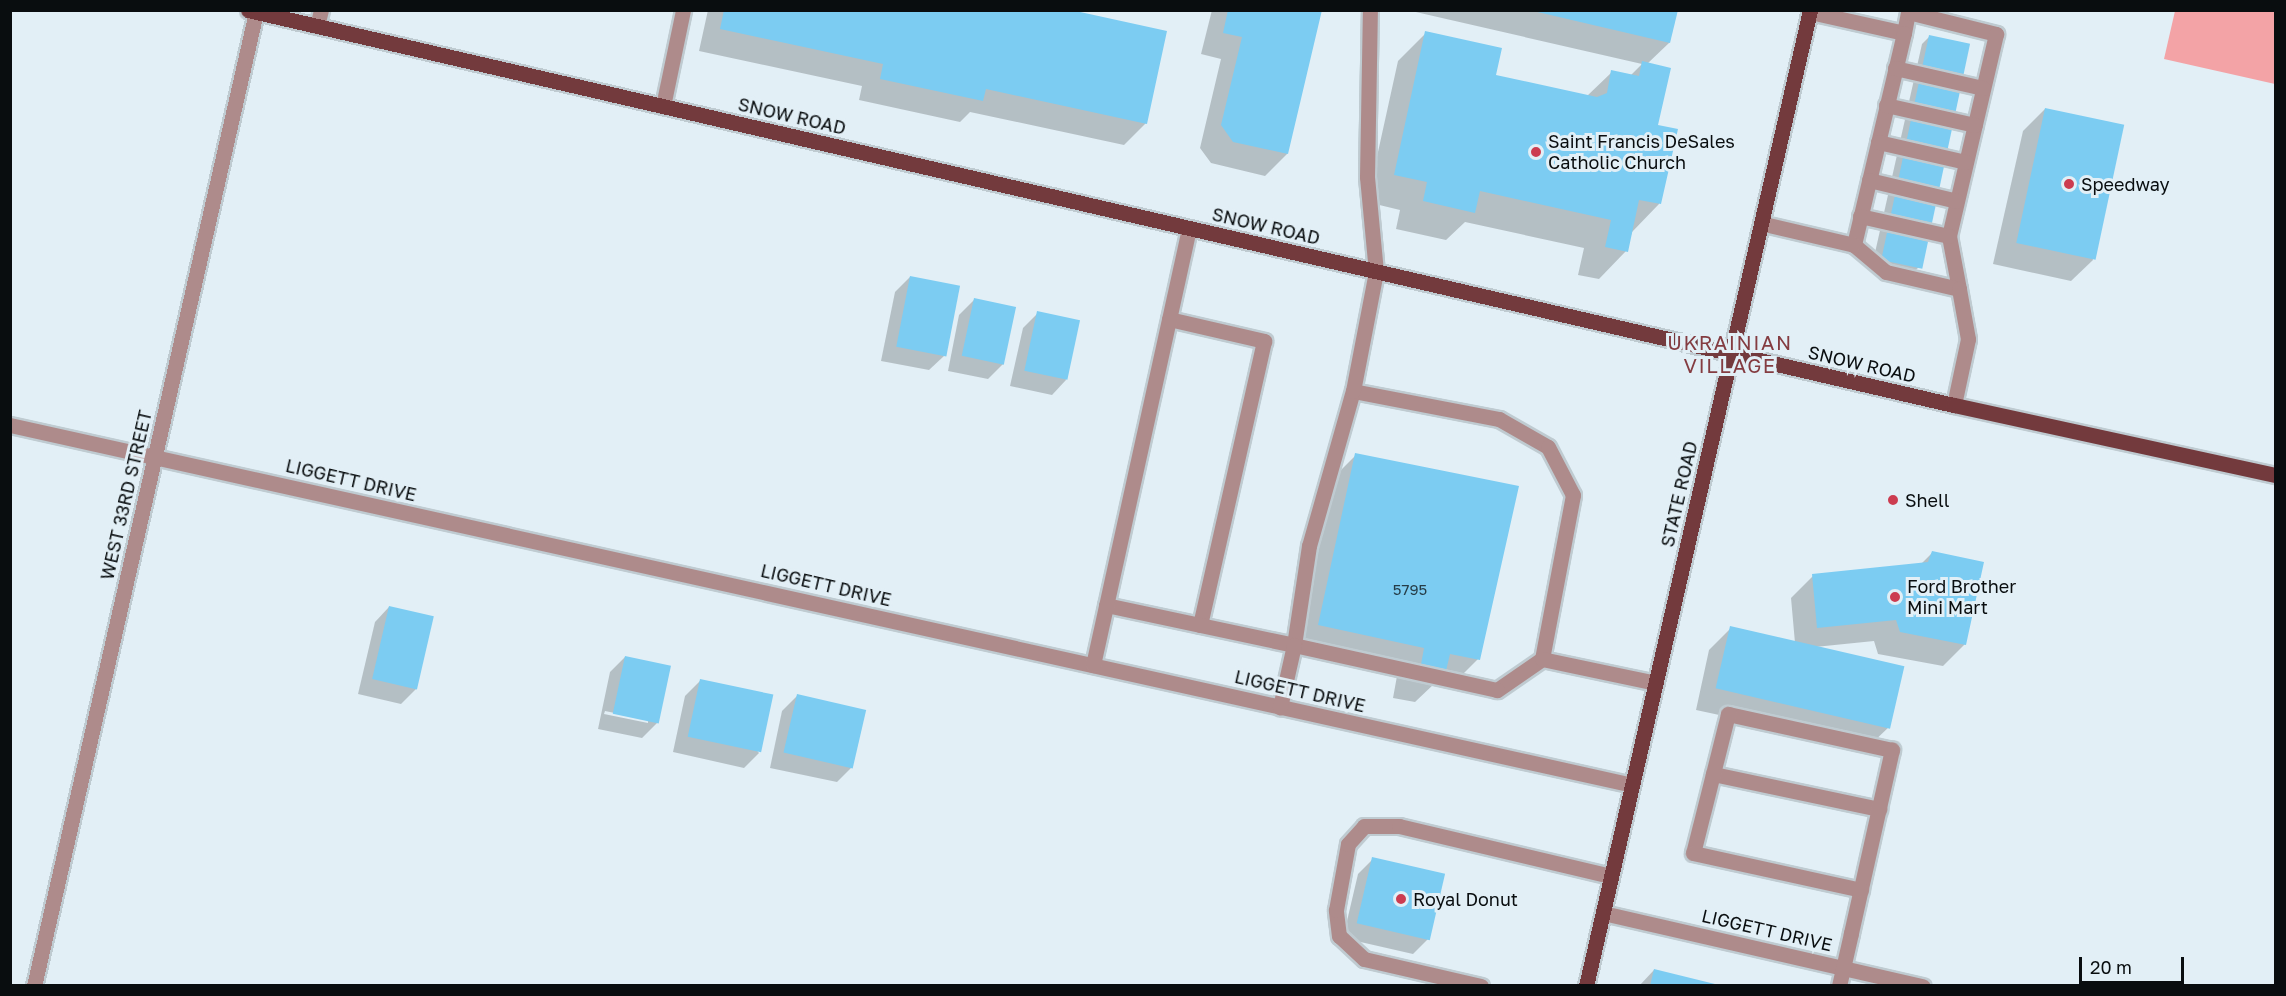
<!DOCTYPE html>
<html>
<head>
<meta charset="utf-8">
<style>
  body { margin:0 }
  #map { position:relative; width:2286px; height:996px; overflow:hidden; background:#e2eff6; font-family:"Golos Text",sans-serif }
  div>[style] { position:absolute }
  .forest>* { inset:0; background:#f3a3a6 }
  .shadow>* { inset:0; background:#0003 }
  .building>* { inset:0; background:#7cccf2; transform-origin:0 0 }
  .roads { filter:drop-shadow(2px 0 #bfcbd1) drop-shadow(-2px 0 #bfcbd1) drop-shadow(0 2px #bfcbd1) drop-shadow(0 -2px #bfcbd1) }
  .minor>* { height:15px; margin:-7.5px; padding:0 7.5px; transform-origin:7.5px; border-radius:7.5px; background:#ae8b8b }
  .major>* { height:15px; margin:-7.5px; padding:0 7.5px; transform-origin:7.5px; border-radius:7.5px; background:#733a3d }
  .dots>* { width:16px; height:16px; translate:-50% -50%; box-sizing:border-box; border:3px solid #e2eff6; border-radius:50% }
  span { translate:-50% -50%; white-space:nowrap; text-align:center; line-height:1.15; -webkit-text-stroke:6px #e2eff6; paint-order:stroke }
  .number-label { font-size:15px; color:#263d48 }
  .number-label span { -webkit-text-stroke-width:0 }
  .street-label { font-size:18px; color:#090d0f }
  .poi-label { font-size:18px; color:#090d0f }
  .left { translate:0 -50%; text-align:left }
  .neighbourhood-label { font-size:20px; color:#843c41; letter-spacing:1.5px }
  .frame { position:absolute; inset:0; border:12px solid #090d0f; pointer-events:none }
  .scale { position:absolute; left:2079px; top:957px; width:105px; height:27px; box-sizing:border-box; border:3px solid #090d0f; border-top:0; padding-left:8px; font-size:18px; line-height:21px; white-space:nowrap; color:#090d0f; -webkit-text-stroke:4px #e2eff6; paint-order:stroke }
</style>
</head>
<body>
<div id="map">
  <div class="forest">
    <i style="clip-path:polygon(2175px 11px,2275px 11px,2275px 84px,2164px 59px)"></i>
  </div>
  <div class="shadow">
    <i style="clip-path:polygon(708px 10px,1064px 10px,1146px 123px,1124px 145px,970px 112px,960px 122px,859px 100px,862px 86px,699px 51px)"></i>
    <i style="clip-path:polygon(1212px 10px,1320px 10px,1287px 154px,1265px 176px,1211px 163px,1200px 148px,1221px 59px,1201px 54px)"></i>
    <i style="clip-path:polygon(1407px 10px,1676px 10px,1669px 43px,1647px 64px,1656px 126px,1676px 131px,1659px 204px,1632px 232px,1626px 251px,1599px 279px,1578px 275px,1584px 248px,1465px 222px,1446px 240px,1396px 229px,1400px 210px,1367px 202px,1398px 61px,1426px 33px,1495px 76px,1587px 96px,1612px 72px,1630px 76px,1642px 64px)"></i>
    <i style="clip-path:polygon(1929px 37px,1919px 267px,1911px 274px,1872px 266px,1922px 44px)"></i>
    <i style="clip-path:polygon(2045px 109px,2093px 260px,2071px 281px,1993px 264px,2023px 131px)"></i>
    <i style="clip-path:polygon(910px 277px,944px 356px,929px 370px,881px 361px,895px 292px)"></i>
    <i style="clip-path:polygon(974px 300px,1003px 364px,988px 379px,948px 371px,959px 315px)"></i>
    <i style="clip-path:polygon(1038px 313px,1066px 380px,1052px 395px,1010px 386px,1023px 328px)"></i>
    <i style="clip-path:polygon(1356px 455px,1478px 659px,1450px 687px,1434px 684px,1415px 702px,1393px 698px,1397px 676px,1291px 653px,1328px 483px)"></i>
    <i style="clip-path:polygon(1932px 553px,1965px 644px,1943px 666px,1878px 654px,1874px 641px,1815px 647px,1890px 726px,1868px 747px,1696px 710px,1709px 650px,1731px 628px,1795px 643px,1791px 598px,1813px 576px,1921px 564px)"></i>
    <i style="clip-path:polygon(389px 607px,416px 689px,401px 704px,358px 694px,375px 622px)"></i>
    <i style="clip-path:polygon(evenodd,625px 657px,657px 723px,642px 738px,598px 729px,610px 672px,625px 657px,605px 711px,648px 720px,648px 723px,604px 714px,605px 711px)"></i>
    <i style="clip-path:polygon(700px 681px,759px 753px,744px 768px,673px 752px,685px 696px)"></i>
    <i style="clip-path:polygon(797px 696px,852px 767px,837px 782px,770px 768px,782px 711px)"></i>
    <i style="clip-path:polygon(1373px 859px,1428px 939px,1413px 954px,1343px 938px,1358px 874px)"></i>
    <i style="clip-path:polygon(1654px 970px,1716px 986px,1639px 986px)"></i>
  </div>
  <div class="building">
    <i style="clip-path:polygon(724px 10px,1071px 10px,1167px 31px,1147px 124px,986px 89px,983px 101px,880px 79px,883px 64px,720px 29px)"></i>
    <i style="clip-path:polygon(1228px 10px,1322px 10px,1288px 154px,1233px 142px,1221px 125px,1242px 37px,1223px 33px)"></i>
    <i style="clip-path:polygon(1529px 10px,1678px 10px,1670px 43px)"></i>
    <i style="clip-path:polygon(1425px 31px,1502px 48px,1496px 75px,1597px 97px,1607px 93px,1611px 70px,1639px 76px,1642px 61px,1671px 68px,1658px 125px,1678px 129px,1661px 204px,1639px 200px,1628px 252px,1605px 247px,1611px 220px,1480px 191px,1475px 213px,1423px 201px,1427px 182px,1394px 175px)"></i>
    <i style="left:1929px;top:35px;width:42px;height:230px;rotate:12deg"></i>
    <i style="left:2045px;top:108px;width:81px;height:138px;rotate:12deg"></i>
    <i style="left:910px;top:276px;width:51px;height:72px;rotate:11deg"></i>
    <i style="left:974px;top:298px;width:43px;height:59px;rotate:12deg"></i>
    <i style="left:1037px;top:311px;width:44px;height:61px;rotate:12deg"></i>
    <i style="clip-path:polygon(1355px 453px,1519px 486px,1480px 660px,1450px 654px,1445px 675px,1420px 670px,1424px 648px,1318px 625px)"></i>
    <i style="clip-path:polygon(1932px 551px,1984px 562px,1966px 645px,1900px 632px,1896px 620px,1817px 628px,1812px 574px,1928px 562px)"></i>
    <i style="left:389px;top:606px;width:46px;height:75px;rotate:13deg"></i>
    <i style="left:1730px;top:626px;width:179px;height:64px;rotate:13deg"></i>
    <i style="left:625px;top:656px;width:47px;height:59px;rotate:12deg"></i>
    <i style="left:700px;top:679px;width:75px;height:59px;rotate:12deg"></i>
    <i style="left:797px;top:694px;width:71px;height:60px;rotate:13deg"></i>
    <i style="left:1372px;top:857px;width:75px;height:68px;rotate:13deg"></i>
    <i style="clip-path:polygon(1654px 969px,1719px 985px,1719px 986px,1650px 986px)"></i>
  </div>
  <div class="roads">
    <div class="minor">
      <i style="left:1810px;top:12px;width:96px;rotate:12.6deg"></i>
      <i style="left:1904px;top:33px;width:21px;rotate:-79deg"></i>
      <i style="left:1908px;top:12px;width:91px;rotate:14deg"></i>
      <i style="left:1996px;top:34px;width:207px;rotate:103.1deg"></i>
      <i style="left:1949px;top:236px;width:54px;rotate:79.3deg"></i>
      <i style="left:317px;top:26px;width:16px;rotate:-76deg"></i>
      <i style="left:1904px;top:33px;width:218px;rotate:103.3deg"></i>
      <i style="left:1854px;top:245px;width:42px;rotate:40.2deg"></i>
      <i style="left:1886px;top:272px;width:75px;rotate:13.1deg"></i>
      <i style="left:1959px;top:289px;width:51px;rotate:79.8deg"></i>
      <i style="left:1968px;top:339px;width:67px;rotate:102deg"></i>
      <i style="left:1895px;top:68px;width:90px;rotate:12.8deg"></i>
      <i style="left:1886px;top:105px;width:91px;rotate:12.7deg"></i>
      <i style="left:663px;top:106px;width:98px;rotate:-78.2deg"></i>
      <i style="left:1878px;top:142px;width:90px;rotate:12.8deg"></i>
      <i style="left:1869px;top:180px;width:90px;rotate:13.4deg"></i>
      <i style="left:1860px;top:216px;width:91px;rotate:12.7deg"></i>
      <i style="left:1764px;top:224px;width:92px;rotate:13.1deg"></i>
      <i style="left:1169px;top:319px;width:98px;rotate:13deg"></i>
      <i style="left:1264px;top:341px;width:291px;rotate:102.7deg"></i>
      <i style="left:1353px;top:391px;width:149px;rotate:10.9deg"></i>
      <i style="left:1499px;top:419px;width:56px;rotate:29.7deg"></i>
      <i style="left:1548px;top:447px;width:54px;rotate:62.5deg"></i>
      <i style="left:1573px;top:495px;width:167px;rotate:100.7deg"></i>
      <i style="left:1542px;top:659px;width:55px;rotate:145.4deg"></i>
      <i style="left:1497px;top:690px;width:208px;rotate:-167.5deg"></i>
      <i style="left:1294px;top:645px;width:100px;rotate:-81.4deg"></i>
      <i style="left:1309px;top:546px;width:161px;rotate:-74.2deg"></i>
      <i style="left:1353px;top:391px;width:121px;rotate:-79.1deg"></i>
      <i style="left:1376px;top:272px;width:95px;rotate:-95.4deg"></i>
      <i style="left:1367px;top:177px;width:167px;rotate:-89deg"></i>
      <i style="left:10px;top:425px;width:1661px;rotate:12.51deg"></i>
      <i style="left:1106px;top:605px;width:192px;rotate:12deg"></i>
      <i style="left:1294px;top:645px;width:64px;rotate:102.7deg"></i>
      <i style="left:1542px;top:659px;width:116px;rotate:11.9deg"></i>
      <i style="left:1093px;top:665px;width:447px;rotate:-77.6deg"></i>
      <i style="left:1713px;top:774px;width:170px;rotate:11.9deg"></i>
      <i style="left:1603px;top:913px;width:328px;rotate:12.9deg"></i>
      <i style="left:34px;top:986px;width:999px;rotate:-77.16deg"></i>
      <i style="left:1481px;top:986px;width:120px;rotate:-167deg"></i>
      <i style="left:1364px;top:959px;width:34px;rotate:-137deg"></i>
      <i style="left:1339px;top:936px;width:26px;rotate:-97deg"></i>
      <i style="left:1336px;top:910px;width:67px;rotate:-79.7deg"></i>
      <i style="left:1348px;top:844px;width:24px;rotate:-48deg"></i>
      <i style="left:1364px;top:826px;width:35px"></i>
      <i style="left:1399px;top:826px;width:218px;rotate:13.3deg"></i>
      <i style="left:1839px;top:986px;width:54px;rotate:-77.2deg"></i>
      <i style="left:1851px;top:933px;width:188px;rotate:-77.4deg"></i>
      <i style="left:1892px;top:750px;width:168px;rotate:-167.6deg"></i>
      <i style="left:1728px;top:714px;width:143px;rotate:104.1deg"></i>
      <i style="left:1693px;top:853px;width:172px;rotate:12.4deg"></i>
    </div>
    <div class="major">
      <i style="left:248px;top:10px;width:1751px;rotate:13.04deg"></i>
      <i style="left:1954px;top:405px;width:330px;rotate:12.3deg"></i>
      <i style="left:1586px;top:986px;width:1001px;rotate:-77.07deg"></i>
    </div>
  </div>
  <div class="dots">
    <i style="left:1536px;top:152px;background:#cc3c50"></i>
    <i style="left:2069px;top:184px;background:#cc3c50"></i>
    <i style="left:1893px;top:500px;background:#cc3c50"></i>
    <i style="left:1895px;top:597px;background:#cc3c50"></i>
    <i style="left:1401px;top:899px;background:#cc3c50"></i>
  </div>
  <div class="number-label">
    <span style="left:1410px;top:590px">5795</span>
  </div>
  <div class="street-label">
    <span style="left:792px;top:116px;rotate:13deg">SNOW ROAD</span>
    <span style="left:1266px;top:226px;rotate:13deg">SNOW ROAD</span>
    <span style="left:1862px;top:364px;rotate:13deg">SNOW ROAD</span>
    <span style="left:351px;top:480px;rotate:13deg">LIGGETT DRIVE</span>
    <span style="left:1679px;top:494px;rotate:-77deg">STATE ROAD</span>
    <span style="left:126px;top:495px;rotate:-77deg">WEST 33RD STREET</span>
    <span style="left:826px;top:585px;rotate:13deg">LIGGETT DRIVE</span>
    <span style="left:1300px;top:691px;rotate:13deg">LIGGETT DRIVE</span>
    <span style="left:1767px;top:930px;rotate:13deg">LIGGETT DRIVE</span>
  </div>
  <div class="poi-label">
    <span class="left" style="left:1548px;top:152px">Saint Francis DeSales<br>Catholic Church</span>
    <span class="left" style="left:2081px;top:184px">Speedway</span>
    <span class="left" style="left:1905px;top:500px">Shell</span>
    <span class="left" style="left:1907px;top:597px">Ford Brother<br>Mini Mart</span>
    <span class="left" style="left:1413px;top:899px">Royal Donut</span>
  </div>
  <div class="neighbourhood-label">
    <span style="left:1730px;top:354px">UKRAINIAN<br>VILLAGE</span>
  </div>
  <div class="frame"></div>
  <div class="scale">20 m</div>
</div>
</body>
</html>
